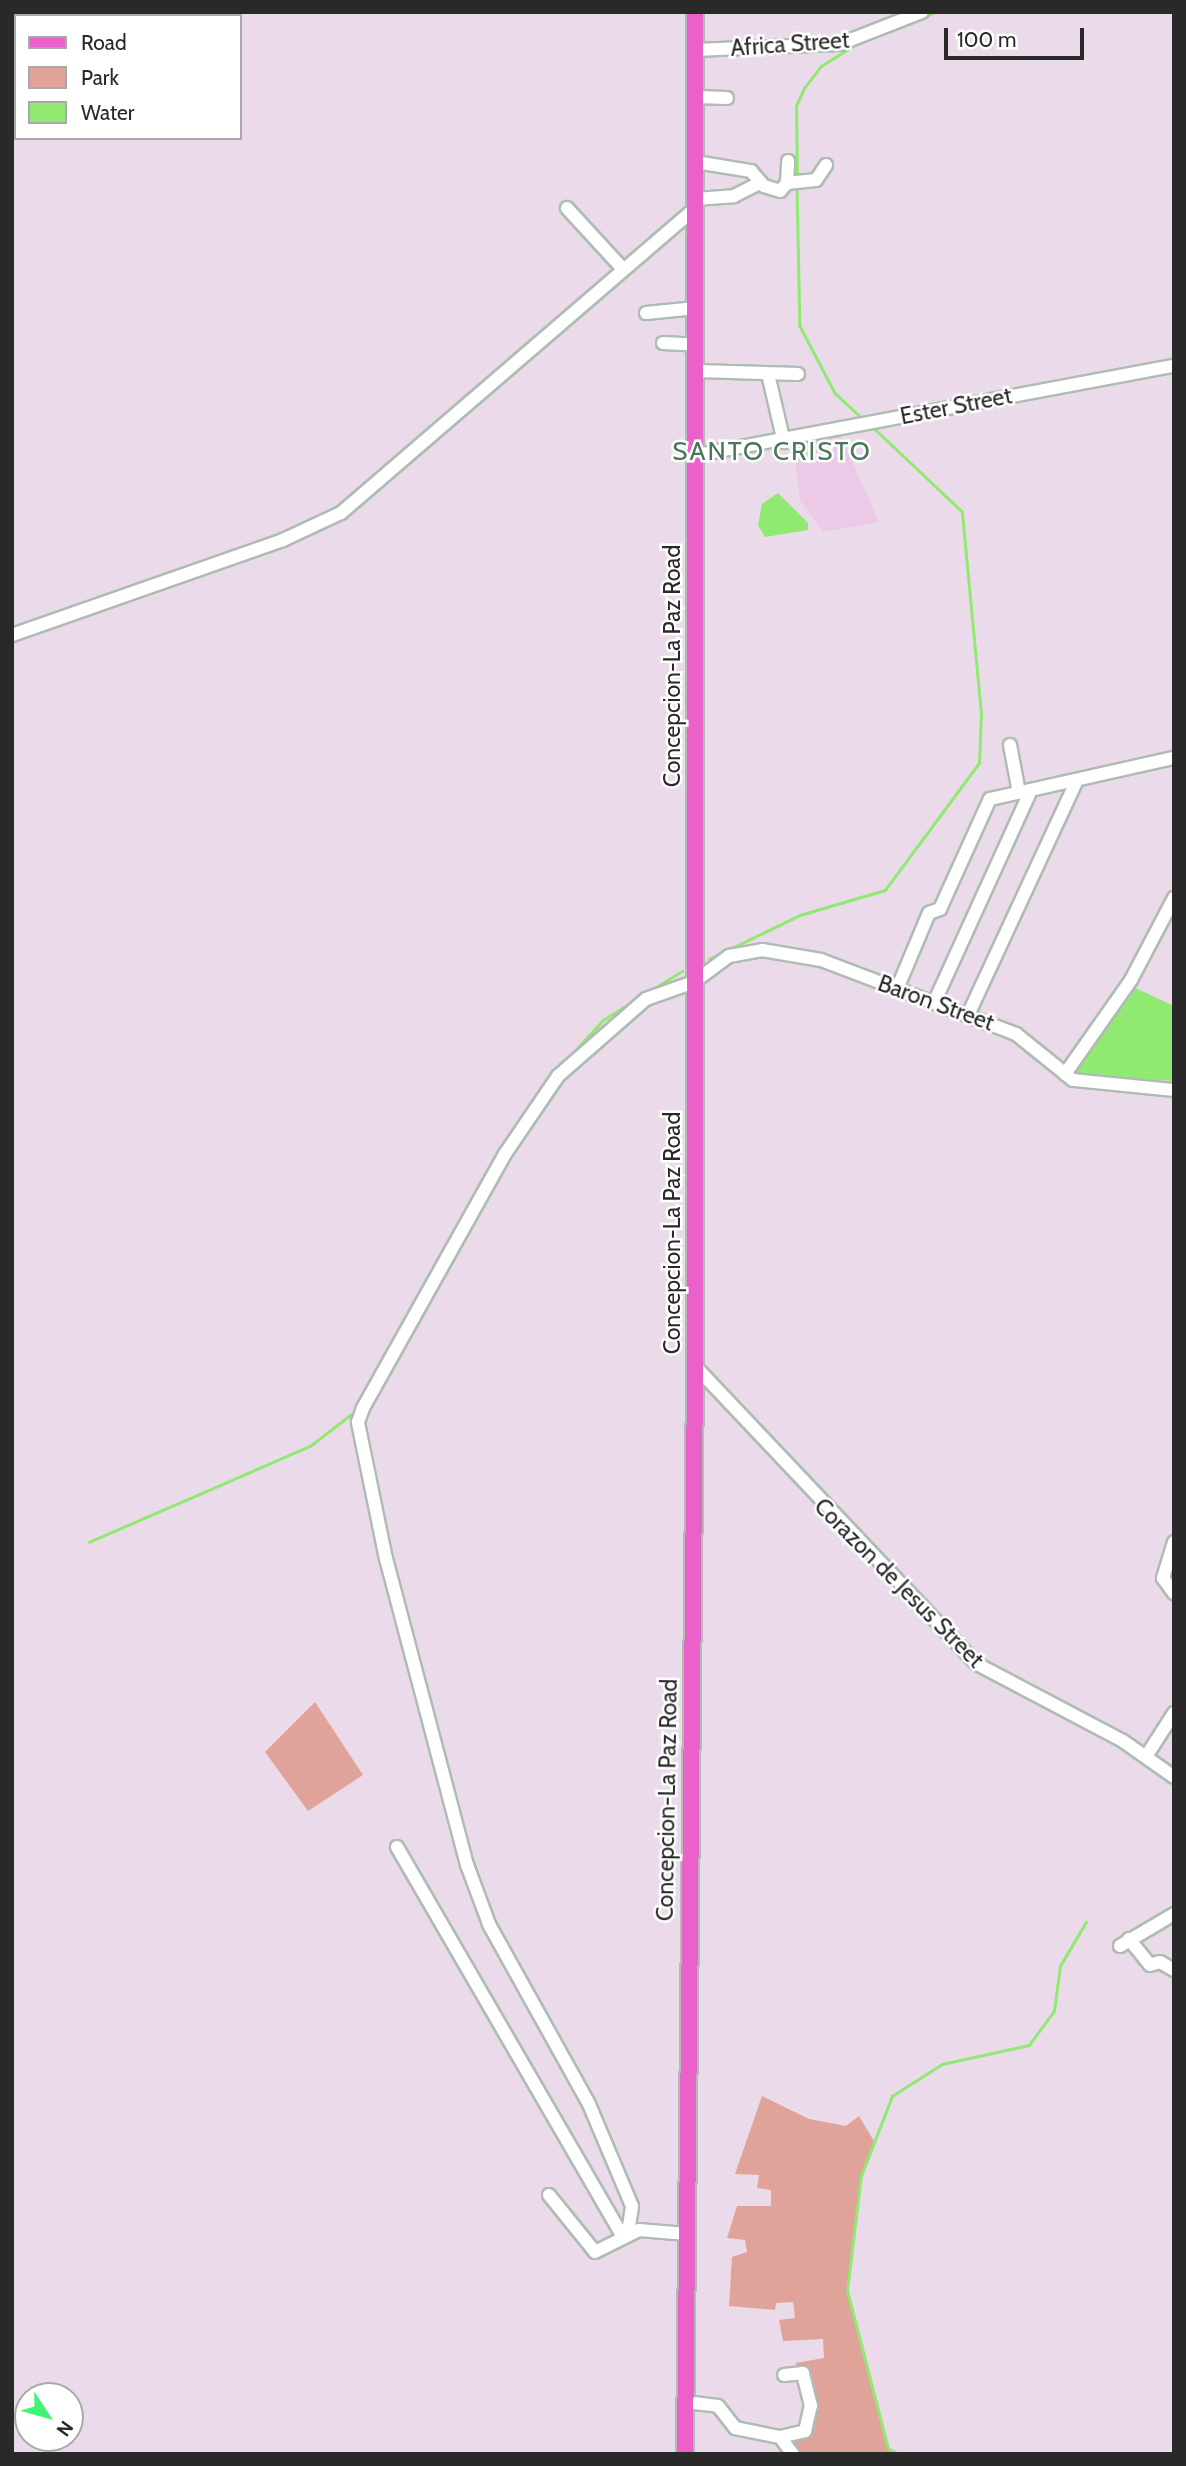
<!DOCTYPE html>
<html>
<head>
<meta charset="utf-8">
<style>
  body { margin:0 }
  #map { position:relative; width:1186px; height:2466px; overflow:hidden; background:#ebdbea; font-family:Cabin,sans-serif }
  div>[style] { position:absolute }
  .education>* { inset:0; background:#eccae7 }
  .green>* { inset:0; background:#dfa399 }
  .water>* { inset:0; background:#90e971 }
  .stream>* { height:2.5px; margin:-1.25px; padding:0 1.25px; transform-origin:1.25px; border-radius:1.25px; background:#90e971 }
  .roads { filter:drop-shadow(2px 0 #afbcb3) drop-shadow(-2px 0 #afbcb3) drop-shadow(0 2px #afbcb3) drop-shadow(0 -2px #afbcb3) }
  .minor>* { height:12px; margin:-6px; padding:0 6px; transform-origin:6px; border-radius:6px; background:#fff }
  .major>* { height:16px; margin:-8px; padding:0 8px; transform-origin:8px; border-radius:8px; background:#eb60c9 }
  span { translate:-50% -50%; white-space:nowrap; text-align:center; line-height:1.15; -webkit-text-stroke:5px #fff; paint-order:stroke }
  .street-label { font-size:23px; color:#292929 }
  .quarter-label { font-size:26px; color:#4b7758; letter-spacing:2px }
  .frame { position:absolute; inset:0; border:14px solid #292929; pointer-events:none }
  .legend { position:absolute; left:14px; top:14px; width:228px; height:126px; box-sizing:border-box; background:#fff; border:2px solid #a9a9a9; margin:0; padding:9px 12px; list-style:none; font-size:21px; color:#292929 }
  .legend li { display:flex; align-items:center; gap:14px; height:35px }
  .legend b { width:35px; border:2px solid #a9a9a9 }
  .north { position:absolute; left:14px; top:2382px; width:70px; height:70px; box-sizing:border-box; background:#fff; border:2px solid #a9a9a9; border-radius:50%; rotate:126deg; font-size:19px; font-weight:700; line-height:28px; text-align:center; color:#292929 }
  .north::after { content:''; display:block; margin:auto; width:24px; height:32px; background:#40f374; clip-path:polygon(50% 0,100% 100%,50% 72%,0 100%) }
  .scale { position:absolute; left:944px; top:28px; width:140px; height:32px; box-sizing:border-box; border:4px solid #292929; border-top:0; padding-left:9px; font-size:21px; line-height:24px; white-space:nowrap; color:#292929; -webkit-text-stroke:5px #fff; paint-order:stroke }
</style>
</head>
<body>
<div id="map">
  <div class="education">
    <i style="clip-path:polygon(841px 436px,879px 522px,823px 532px,800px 501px,793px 444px)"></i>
  </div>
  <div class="green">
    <i style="clip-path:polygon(315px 1702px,363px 1775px,308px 1811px,265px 1752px)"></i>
    <i style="clip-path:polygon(762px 2096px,809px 2119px,846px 2126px,859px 2116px,874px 2141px,861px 2176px,847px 2292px,888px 2449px,897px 2454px,795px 2454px,784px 2439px,812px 2420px,796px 2363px,824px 2358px,823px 2339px,783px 2341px,779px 2320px,795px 2318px,793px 2302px,776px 2303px,775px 2310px,729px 2306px,732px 2257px,747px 2252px,745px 2240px,727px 2238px,737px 2206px,771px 2206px,771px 2190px,757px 2188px,759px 2175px,735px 2174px)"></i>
  </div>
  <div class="water">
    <i style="clip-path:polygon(778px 493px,808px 523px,808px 530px,765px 537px,758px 525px,762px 504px)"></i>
    <i style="clip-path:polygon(1131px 986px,1174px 1006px,1174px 1081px,1072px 1075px)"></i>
  </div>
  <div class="stream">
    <i style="left:926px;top:16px;width:10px;rotate:-24deg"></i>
    <i style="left:797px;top:176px;width:70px;rotate:-90.8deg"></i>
    <i style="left:796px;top:106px;width:20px;rotate:-66deg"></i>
    <i style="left:804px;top:88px;width:28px;rotate:-52deg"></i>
    <i style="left:821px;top:66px;width:44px;rotate:-31.9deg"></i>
    <i style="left:797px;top:187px;width:139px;rotate:88.8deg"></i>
    <i style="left:800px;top:326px;width:76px;rotate:62.4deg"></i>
    <i style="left:835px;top:393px;width:37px;rotate:43deg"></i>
    <i style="left:709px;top:959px;width:101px;rotate:-25.8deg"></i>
    <i style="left:800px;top:915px;width:89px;rotate:-16.4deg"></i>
    <i style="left:885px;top:890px;width:158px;rotate:-53.5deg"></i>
    <i style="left:979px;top:763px;width:49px;rotate:-87.7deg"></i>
    <i style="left:981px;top:714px;width:203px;rotate:-95.4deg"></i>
    <i style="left:962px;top:512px;width:124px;rotate:-136.6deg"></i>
    <i style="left:560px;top:1067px;width:64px;rotate:-47.5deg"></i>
    <i style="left:603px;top:1020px;width:93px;rotate:-31.8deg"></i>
    <i style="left:519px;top:1123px;width:35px;rotate:-55deg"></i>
    <i style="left:426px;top:1283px;width:115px;rotate:-61deg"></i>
    <i style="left:89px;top:1542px;width:241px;rotate:-23.5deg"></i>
    <i style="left:310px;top:1446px;width:61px;rotate:-37.6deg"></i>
    <i style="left:898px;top:2454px;width:11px;rotate:-153deg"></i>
    <i style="left:888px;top:2449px;width:163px;rotate:-104.5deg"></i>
    <i style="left:847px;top:2291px;width:116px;rotate:-83.1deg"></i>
    <i style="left:861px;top:2176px;width:86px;rotate:-68.8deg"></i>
    <i style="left:892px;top:2096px;width:59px;rotate:-32.6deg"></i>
    <i style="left:942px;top:2064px;width:89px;rotate:-12.3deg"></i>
    <i style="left:1029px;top:2045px;width:42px;rotate:-53.7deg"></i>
    <i style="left:1054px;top:2011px;width:45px;rotate:-82.4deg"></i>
    <i style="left:1060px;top:1966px;width:51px;rotate:-59.4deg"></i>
  </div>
  <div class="roads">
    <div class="minor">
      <i style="left:695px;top:50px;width:145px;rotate:-2.4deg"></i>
      <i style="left:840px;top:44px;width:88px;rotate:-21.3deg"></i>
      <i style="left:696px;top:97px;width:31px;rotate:2deg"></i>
      <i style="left:696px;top:162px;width:56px;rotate:9.3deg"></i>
      <i style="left:751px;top:171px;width:20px;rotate:49deg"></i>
      <i style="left:764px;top:186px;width:17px;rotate:17deg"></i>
      <i style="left:780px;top:191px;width:11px;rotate:-49deg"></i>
      <i style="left:787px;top:183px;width:22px;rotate:-87deg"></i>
      <i style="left:787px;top:183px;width:29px;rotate:-6deg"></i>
      <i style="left:816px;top:180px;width:18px;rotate:-56deg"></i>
      <i style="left:695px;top:199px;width:39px;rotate:-4deg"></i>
      <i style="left:734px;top:196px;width:30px;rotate:-27deg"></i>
      <i style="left:567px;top:208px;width:80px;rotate:47.5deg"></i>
      <i style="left:646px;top:313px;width:50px;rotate:-5.7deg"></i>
      <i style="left:663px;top:343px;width:34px;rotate:3deg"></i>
      <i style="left:697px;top:371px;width:101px;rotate:1.7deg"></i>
      <i style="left:768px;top:374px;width:70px;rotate:76.8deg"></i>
      <i style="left:697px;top:455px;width:485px;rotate:-10.6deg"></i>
      <i style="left:12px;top:635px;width:287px;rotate:-19.3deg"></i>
      <i style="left:283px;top:540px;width:64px;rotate:-25deg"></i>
      <i style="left:341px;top:513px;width:468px;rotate:-40.7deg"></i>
      <i style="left:1010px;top:745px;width:48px;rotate:79.2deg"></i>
      <i style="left:897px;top:989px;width:82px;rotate:-67.2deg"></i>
      <i style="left:929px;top:913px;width:12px;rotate:-20deg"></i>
      <i style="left:940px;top:909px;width:121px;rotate:-65.6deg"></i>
      <i style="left:990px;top:799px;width:189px;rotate:-12.6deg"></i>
      <i style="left:934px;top:1003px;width:234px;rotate:-65.5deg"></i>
      <i style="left:968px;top:1015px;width:259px;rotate:-65.1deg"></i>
      <i style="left:1065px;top:1074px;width:115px;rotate:-54.9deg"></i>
      <i style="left:1131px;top:980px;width:93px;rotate:-62.3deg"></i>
      <i style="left:695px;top:1366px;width:410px;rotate:46.6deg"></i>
      <i style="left:977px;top:1664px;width:165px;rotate:27.8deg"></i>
      <i style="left:1123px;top:1741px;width:62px;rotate:35.2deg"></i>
      <i style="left:1174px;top:1542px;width:38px;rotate:107deg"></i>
      <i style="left:1163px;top:1578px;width:19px;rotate:54deg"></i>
      <i style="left:1147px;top:1755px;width:50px;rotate:-57.3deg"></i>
      <i style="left:397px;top:1847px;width:447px;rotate:59.9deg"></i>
      <i style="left:1129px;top:1939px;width:33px;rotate:51deg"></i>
      <i style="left:1150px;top:1965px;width:10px;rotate:-17deg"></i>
      <i style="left:1160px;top:1962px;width:16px;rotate:30deg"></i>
      <i style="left:1120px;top:1946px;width:63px;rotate:-30.7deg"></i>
      <i style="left:549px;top:2195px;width:73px;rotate:51.1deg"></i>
      <i style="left:595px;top:2252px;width:49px;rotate:-26.6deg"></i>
      <i style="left:639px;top:2230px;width:48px;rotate:4.8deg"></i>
      <i style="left:628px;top:2232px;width:26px;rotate:-81deg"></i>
      <i style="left:632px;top:2206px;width:111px;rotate:-112.9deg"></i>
      <i style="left:589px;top:2104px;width:206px;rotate:-119.1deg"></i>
      <i style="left:489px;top:1924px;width:63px;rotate:-110.4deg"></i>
      <i style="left:467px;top:1865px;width:317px;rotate:-104.8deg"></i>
      <i style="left:386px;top:1559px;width:140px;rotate:-101.6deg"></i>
      <i style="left:358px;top:1422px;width:15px;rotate:-70deg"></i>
      <i style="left:363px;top:1408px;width:291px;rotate:-60.8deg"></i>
      <i style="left:505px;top:1154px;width:94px;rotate:-55.8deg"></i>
      <i style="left:558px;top:1076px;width:117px;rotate:-41.2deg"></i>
      <i style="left:646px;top:999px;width:51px;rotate:-19.5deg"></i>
      <i style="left:694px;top:982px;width:44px;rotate:-36.6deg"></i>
      <i style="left:729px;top:956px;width:34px;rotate:-10deg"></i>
      <i style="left:762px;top:950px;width:60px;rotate:9.6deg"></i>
      <i style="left:821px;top:960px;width:209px;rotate:20.8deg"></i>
      <i style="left:1016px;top:1034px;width:73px;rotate:38.9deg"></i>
      <i style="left:1073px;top:1080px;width:101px;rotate:5.7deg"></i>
      <i style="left:686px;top:2402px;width:32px;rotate:7deg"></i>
      <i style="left:718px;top:2406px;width:28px;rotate:52deg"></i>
      <i style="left:735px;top:2428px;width:46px;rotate:11.3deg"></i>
      <i style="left:780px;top:2437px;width:21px;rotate:53deg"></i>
      <i style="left:780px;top:2437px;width:26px;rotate:-13deg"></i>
      <i style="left:805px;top:2431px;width:26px;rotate:-77deg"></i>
      <i style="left:811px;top:2406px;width:34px;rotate:-104deg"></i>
      <i style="left:803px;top:2373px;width:19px;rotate:174deg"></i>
    </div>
    <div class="major">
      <i style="left:685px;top:2454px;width:1088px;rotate:-89.47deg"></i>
      <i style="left:695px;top:1366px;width:1354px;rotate:-90deg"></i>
    </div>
  </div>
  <div class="street-label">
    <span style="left:790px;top:44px;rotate:-4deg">Africa Street</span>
    <span style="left:956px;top:406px;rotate:-11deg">Ester Street</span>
    <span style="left:672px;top:666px;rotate:-90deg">Concepcion-La Paz Road</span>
    <span style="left:936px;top:1003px;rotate:20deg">Baron Street</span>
    <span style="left:672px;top:1233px;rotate:-90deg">Concepcion-La Paz Road</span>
    <span style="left:899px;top:1583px;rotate:45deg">Corazon de Jesus Street</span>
    <span style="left:667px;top:1800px;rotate:-89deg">Concepcion-La Paz Road</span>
  </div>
  <div class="quarter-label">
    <span style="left:772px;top:452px">SANTO CRISTO</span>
  </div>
  <div class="frame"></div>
  <ul class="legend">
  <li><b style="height:9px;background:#eb60c9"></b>Road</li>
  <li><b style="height:19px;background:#dfa399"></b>Park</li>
  <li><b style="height:19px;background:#90e971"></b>Water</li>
  </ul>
  <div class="north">N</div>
  <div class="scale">100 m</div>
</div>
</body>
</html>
